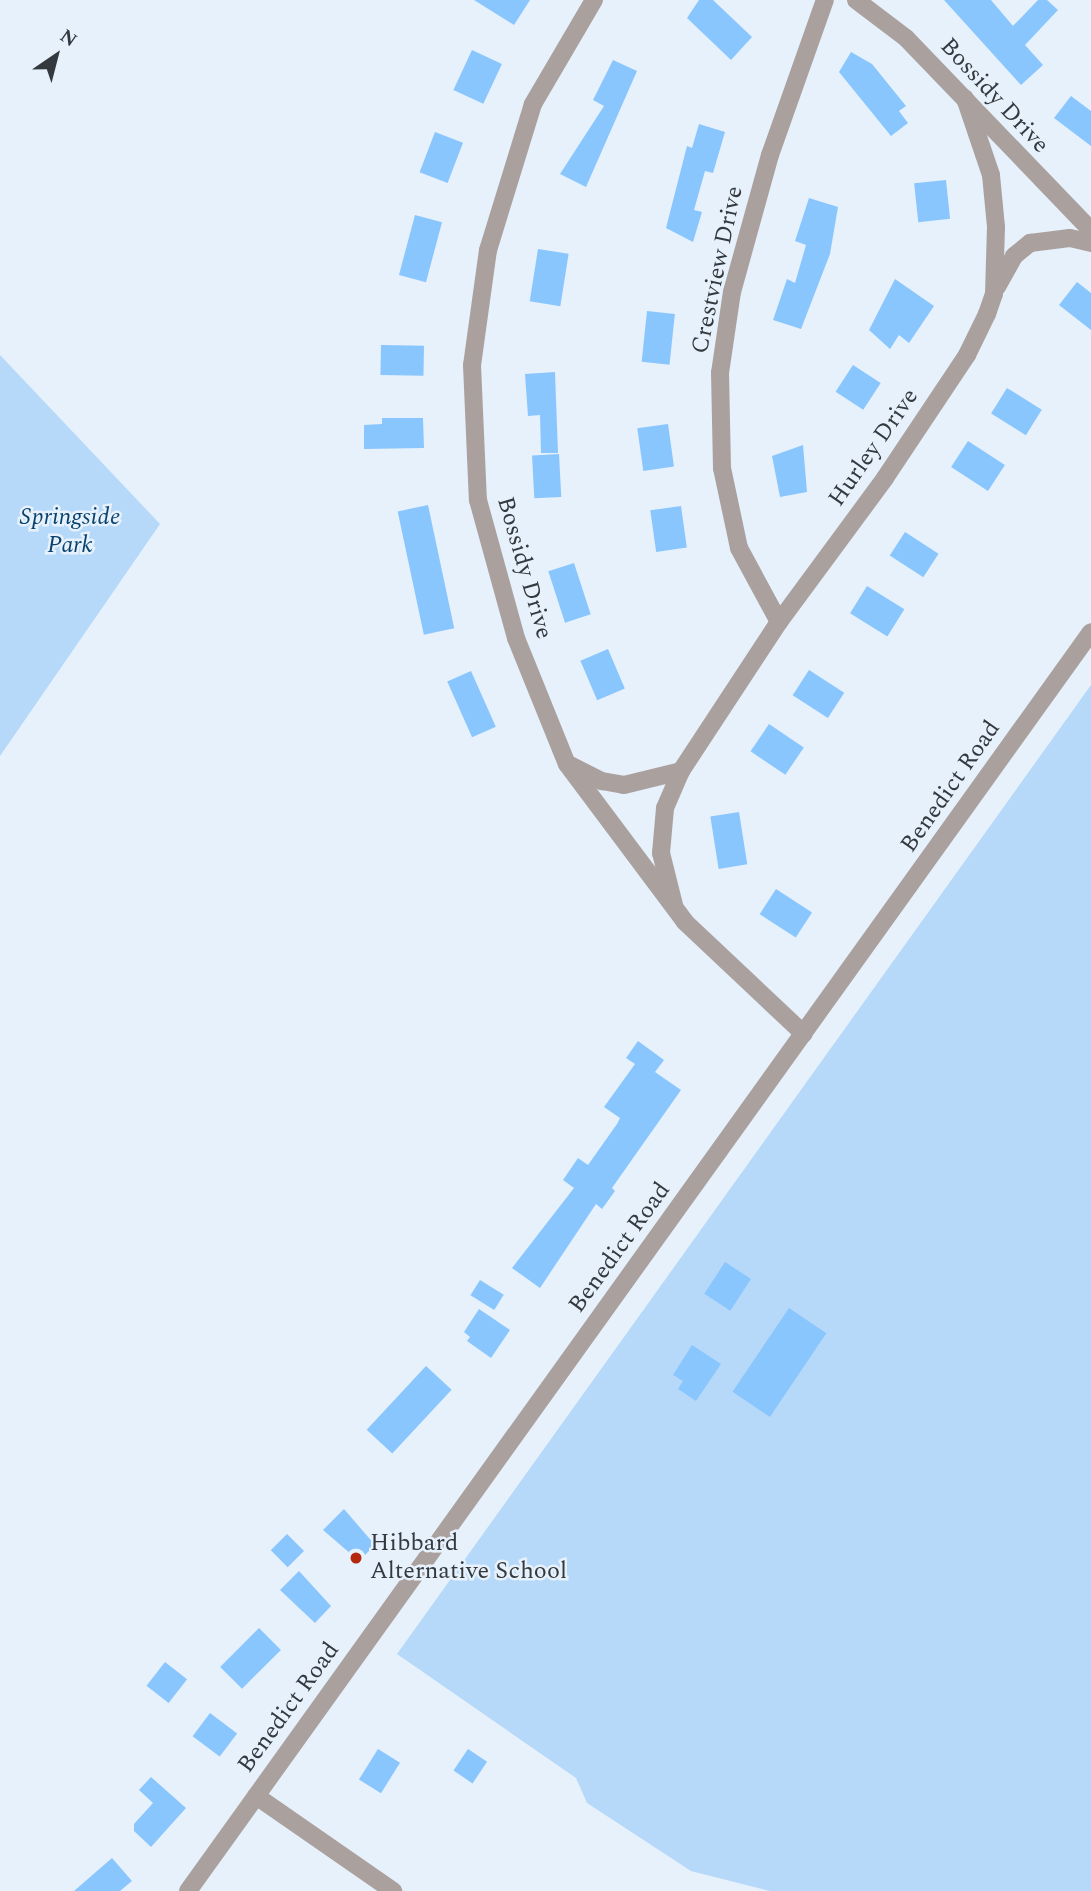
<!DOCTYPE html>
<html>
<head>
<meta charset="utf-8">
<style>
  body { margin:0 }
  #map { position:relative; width:1091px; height:1891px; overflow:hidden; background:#e6f1fc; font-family:Spectral,serif }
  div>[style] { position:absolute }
  .green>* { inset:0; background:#b6d8f9 }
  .building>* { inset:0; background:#8ac6fe; transform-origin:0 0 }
  .minor>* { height:18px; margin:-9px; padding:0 9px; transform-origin:9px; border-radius:9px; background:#aaa19f }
  .tertiary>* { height:18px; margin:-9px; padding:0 9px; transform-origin:9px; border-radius:9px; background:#aaa19f }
  .dots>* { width:19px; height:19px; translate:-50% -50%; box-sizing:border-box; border:4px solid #e6f1fc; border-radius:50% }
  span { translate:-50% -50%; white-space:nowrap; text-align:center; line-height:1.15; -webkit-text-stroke:5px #e6f1fc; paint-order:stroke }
  .street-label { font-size:24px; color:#33393e }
  .park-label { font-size:24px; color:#08426f; font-style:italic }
  .poi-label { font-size:24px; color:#33393e }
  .left { translate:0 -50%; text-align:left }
  .north { position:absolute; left:21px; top:21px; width:70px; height:70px; -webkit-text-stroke:5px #e6f1fc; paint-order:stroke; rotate:35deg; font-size:19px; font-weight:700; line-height:28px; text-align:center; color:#33393e }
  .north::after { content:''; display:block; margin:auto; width:24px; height:32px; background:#33393e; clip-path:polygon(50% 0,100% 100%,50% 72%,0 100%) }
</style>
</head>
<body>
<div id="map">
  <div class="green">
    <i style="clip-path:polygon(0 355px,160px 524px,0 756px)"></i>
    <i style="clip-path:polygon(1091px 685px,1091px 1891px,770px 1891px,691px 1871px,587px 1803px,576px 1778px,397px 1654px)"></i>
  </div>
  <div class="building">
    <i style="clip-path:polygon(474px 0,530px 0,514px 25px)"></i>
    <i style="clip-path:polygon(699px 0,713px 0,752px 37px,731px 60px,687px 18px)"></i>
    <i style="clip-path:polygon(944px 0,991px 0,1013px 26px,1038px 0,1047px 0,1058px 10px,1025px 45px,1043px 65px,1021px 85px)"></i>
    <i style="left:472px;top:50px;width:33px;height:44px;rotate:25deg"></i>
    <i style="clip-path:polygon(851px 52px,872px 64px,906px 106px,899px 111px,908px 123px,891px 136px,839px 72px)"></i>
    <i style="clip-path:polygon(613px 60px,637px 71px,586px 187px,560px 174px,604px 106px,593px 100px)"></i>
    <i style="clip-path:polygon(1071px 96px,1091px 111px,1091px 146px,1054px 118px)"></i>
    <i style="clip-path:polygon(699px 124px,725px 132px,713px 173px,705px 171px,694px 210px,702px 212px,693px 242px,666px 228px,687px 146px,692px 148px)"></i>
    <i style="left:435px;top:132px;width:30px;height:43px;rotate:21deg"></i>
    <i style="left:946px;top:180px;width:39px;height:32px;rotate:84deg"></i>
    <i style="clip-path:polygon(809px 198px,838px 207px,830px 254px,801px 329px,773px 320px,787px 279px,795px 283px,806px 245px,795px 241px)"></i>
    <i style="left:415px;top:215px;width:28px;height:62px;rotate:15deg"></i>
    <i style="left:538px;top:249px;width:31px;height:53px;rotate:9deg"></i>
    <i style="clip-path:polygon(895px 279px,934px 306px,909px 343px,899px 335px,890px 349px,869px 330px)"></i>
    <i style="clip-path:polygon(1077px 282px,1091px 293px,1091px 330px,1059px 305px)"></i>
    <i style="left:647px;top:311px;width:28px;height:51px;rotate:6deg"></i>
    <i style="left:381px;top:345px;width:43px;height:30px;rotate:1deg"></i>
    <i style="left:853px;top:365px;width:33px;height:32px;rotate:33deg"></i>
    <i style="clip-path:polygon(555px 372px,558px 453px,541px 453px,540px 415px,528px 416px,525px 374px)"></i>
    <i style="left:1007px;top:388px;width:41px;height:30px;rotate:32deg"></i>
    <i style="clip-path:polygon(382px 418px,423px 418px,424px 448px,364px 449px,364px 425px,382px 424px)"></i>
    <i style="left:668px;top:424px;width:43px;height:31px;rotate:82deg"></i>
    <i style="left:968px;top:441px;width:44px;height:31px;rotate:33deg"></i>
    <i style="clip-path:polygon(803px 445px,807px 492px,780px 497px,772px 456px)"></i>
    <i style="left:559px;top:454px;width:43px;height:27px;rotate:87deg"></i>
    <i style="left:428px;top:505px;width:126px;height:31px;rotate:78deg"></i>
    <i style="left:681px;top:506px;width:42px;height:31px;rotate:82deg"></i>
    <i style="left:905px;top:532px;width:40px;height:28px;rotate:33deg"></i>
    <i style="left:574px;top:563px;width:54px;height:27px;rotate:72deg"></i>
    <i style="left:867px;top:586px;width:44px;height:32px;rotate:32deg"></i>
    <i style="left:608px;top:649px;width:43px;height:30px;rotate:67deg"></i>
    <i style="left:809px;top:670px;width:42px;height:30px;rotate:33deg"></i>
    <i style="left:471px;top:671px;width:61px;height:26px;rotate:66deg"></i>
    <i style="left:769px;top:724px;width:42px;height:33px;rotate:34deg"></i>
    <i style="left:739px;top:812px;width:53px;height:29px;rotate:81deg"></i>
    <i style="left:776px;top:889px;width:43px;height:30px;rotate:33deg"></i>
    <i style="clip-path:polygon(638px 1041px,664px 1060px,655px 1072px,681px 1090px,612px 1188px,615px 1191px,602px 1209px,596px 1204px,540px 1288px,512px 1268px,574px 1188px,563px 1180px,578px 1158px,588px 1165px,617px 1124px,620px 1118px,604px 1107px,635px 1064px,626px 1058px)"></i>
    <i style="left:725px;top:1262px;width:31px;height:38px;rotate:33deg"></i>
    <i style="left:480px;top:1280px;width:28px;height:18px;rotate:32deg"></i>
    <i style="left:789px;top:1308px;width:45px;height:101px;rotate:34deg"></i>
    <i style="clip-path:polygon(479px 1309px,510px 1330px,491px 1358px,467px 1341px,470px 1337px,464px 1332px)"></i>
    <i style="clip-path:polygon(692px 1345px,721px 1364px,696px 1401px,678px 1389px,683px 1381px,673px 1375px)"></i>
    <i style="left:426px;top:1366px;width:35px;height:87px;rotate:43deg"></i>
    <i style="clip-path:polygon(344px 1509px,375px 1545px,359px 1561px,323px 1530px)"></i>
    <i style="left:287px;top:1534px;width:24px;height:23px;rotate:45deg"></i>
    <i style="clip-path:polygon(299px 1571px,331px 1606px,315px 1623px,280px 1590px)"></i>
    <i style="left:259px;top:1628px;width:31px;height:55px;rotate:45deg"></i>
    <i style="left:165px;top:1662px;width:28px;height:30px;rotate:38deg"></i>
    <i style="left:210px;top:1713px;width:34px;height:29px;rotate:37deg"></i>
    <i style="left:378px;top:1749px;width:26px;height:36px;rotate:32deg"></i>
    <i style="left:468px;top:1749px;width:23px;height:26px;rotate:34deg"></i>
    <i style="clip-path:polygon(151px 1777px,186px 1808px,151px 1847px,134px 1831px,134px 1824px,153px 1803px,139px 1790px)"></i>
    <i style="clip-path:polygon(112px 1858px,132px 1881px,120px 1891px,74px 1891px)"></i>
  </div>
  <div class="minor">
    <i style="left:594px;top:0;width:121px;rotate:120.4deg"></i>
    <i style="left:533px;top:104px;width:153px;rotate:107.1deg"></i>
    <i style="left:488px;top:250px;width:116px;rotate:97.9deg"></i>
    <i style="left:472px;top:365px;width:135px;rotate:87.5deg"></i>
    <i style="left:478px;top:500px;width:143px;rotate:74.6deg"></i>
    <i style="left:516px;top:638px;width:136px;rotate:68deg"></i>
    <i style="left:567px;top:764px;width:197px;rotate:53.2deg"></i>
    <i style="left:685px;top:922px;width:163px;rotate:43.3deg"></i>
    <i style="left:856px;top:0;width:63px;rotate:37.2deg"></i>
    <i style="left:906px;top:38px;width:267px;rotate:46.1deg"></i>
    <i style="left:997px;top:287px;width:35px;rotate:-61deg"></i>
    <i style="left:1014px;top:256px;width:21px;rotate:-39deg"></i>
    <i style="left:1030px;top:243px;width:40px;rotate:-7.1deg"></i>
    <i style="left:1070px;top:238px;width:22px;rotate:13deg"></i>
    <i style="left:779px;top:622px;width:179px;rotate:-53.6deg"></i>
    <i style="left:885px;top:478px;width:148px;rotate:-56.3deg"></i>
    <i style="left:967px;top:355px;width:46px;rotate:-64deg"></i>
    <i style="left:987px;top:314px;width:21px;rotate:-71deg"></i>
    <i style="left:994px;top:294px;width:67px;rotate:-88.3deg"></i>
    <i style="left:996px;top:227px;width:52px;rotate:-95.5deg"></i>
    <i style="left:991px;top:175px;width:81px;rotate:-108.7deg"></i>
    <i style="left:570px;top:765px;width:36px;rotate:27deg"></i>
    <i style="left:602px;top:781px;width:22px;rotate:10deg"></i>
    <i style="left:624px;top:785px;width:59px;rotate:-13.8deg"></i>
    <i style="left:681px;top:771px;width:178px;rotate:-56.7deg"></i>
    <i style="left:779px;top:622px;width:84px;rotate:-118.4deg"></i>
    <i style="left:739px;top:548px;width:82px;rotate:-102deg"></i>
    <i style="left:722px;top:468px;width:95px;rotate:-91.2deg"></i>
    <i style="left:720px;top:373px;width:82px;rotate:-81.6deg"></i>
    <i style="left:732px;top:292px;width:142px;rotate:-74.5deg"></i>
    <i style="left:770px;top:155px;width:164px;rotate:-70.5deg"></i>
    <i style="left:674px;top:905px;width:54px;rotate:-104deg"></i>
    <i style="left:661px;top:853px;width:45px;rotate:-84.9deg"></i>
    <i style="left:665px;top:808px;width:40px;rotate:-66.6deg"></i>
    <i style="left:256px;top:1796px;width:167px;rotate:34.7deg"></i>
  </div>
  <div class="tertiary">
    <i style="left:188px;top:1891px;width:1549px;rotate:-54.35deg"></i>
  </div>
  <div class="dots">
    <i style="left:356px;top:1558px;background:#b4280f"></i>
  </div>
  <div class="street-label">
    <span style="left:994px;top:96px;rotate:47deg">Bossidy Drive</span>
    <span style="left:718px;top:270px;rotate:-78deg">Crestview Drive</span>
    <span style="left:874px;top:448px;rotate:-55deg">Hurley Drive</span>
    <span style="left:524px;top:568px;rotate:74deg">Bossidy Drive</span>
    <span style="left:951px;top:787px;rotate:-55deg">Benedict Road</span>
    <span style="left:620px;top:1248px;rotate:-54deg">Benedict Road</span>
    <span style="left:289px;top:1708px;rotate:-54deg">Benedict Road</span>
  </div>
  <div class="park-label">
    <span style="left:70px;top:532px">Springside<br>Park</span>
  </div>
  <div class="poi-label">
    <span class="left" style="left:370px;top:1558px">Hibbard<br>Alternative School</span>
  </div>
  <div class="north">N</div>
</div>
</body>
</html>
